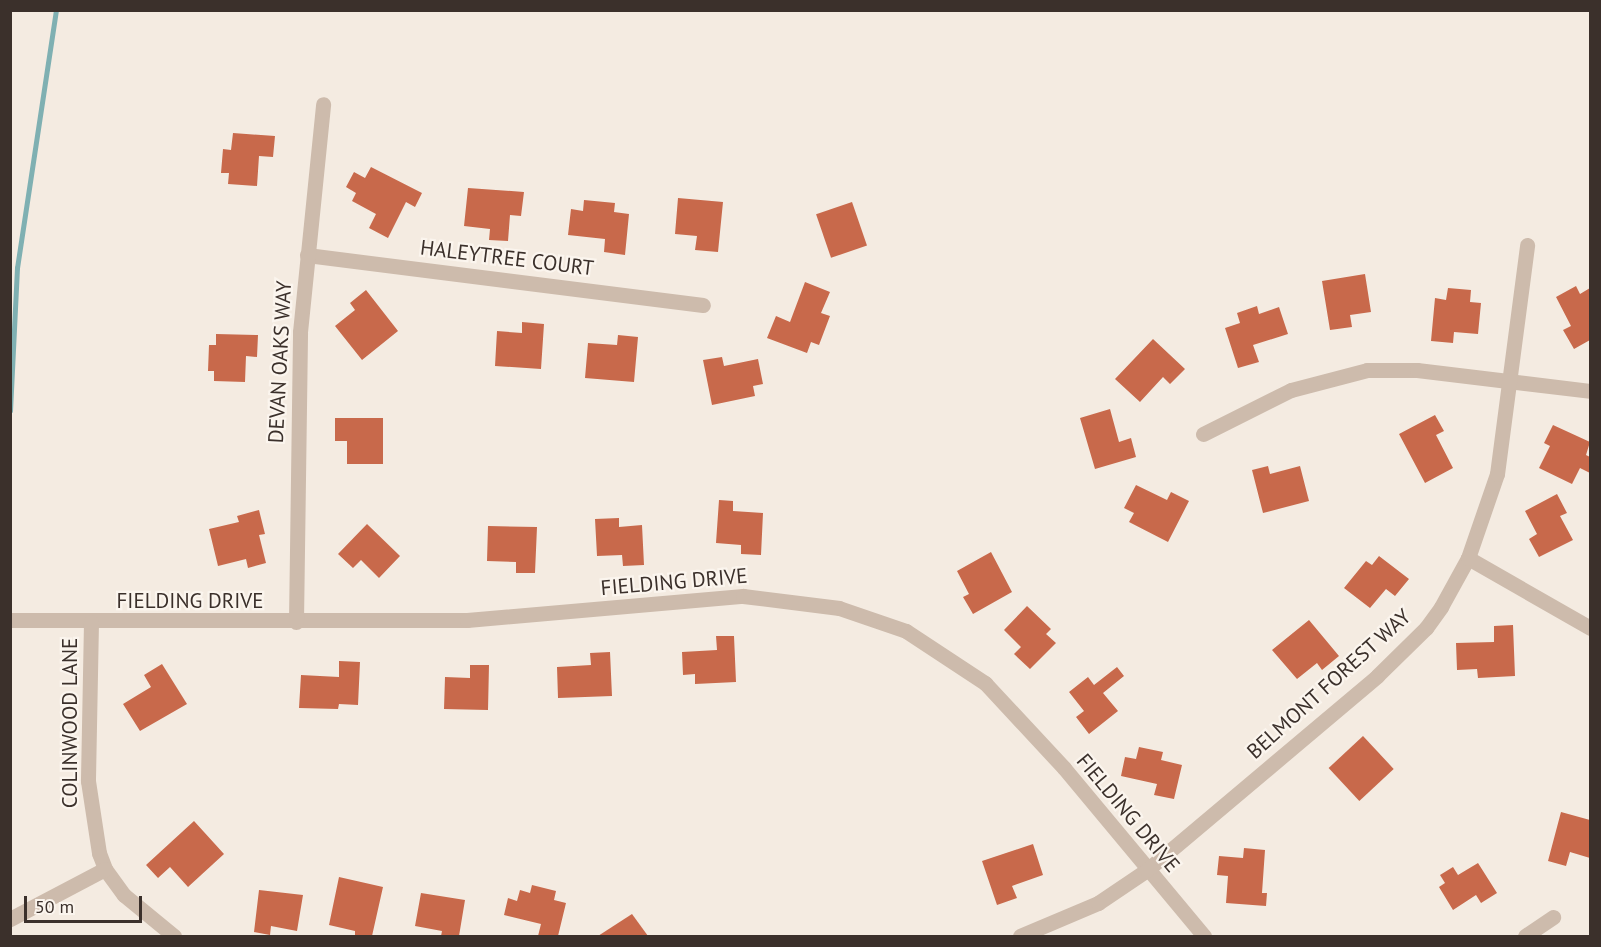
<!DOCTYPE html>
<html>
<head>
<meta charset="utf-8">
<style>
  body { margin:0 }
  #map { position:relative; width:1601px; height:947px; overflow:hidden; background:#f4ebe1; font-family:"PT Sans",sans-serif }
  div>[style] { position:absolute }
  .stream>* { height:4.5px; margin:-2.25px; padding:0 2.25px; transform-origin:2.25px; border-radius:2.25px; background:#7fb0b2 }
  .building>* { inset:0; background:#c8694b; transform-origin:0 0 }
  .street>* { height:15px; margin:-7.5px; padding:0 7.5px; transform-origin:7.5px; border-radius:7.5px; background:#cdbbac }
  span { translate:-50% -50%; white-space:nowrap; text-align:center; line-height:1.15; -webkit-text-stroke:4.5px #fbf5ee; paint-order:stroke }
  .street-label { font-size:21px; color:#3b302b }
  .frame { position:absolute; inset:0; border:12px solid #3b302b; pointer-events:none }
  .scale { position:absolute; left:24px; top:896px; width:118px; height:27px; box-sizing:border-box; border:3px solid #3b302b; border-top:0; padding-left:8px; font-size:18px; line-height:21px; white-space:nowrap; color:#3b302b; -webkit-text-stroke:4px #fbf5ee; paint-order:stroke }
</style>
</head>
<body>
<div id="map">
  <div class="stream">
    <i style="left:10px;top:411px;width:143px;rotate:-87.2deg"></i>
    <i style="left:17px;top:268px;width:261px;rotate:-81.4deg"></i>
  </div>
  <div class="building">
    <i style="clip-path:polygon(233px 133px,275px 136px,273px 157px,259px 156px,257px 186px,228px 184px,229px 173px,221px 173px,223px 149px,231px 150px)"></i>
    <i style="clip-path:polygon(371px 167px,422px 193px,415px 207px,406px 202px,388px 238px,369px 228px,376px 214px,352px 201px,356px 193px,346px 187px,354px 172px,365px 178px)"></i>
    <i style="clip-path:polygon(468px 188px,524px 192px,521px 216px,510px 215px,508px 241px,489px 240px,490px 229px,464px 226px)"></i>
    <i style="clip-path:polygon(678px 198px,723px 202px,718px 252px,695px 250px,697px 236px,675px 234px)"></i>
    <i style="clip-path:polygon(584px 200px,615px 203px,614px 212px,629px 214px,625px 255px,604px 252px,605px 239px,568px 235px,571px 209px,583px 211px)"></i>
    <i style="left:852px;top:202px;width:46px;height:38px;rotate:71deg"></i>
    <i style="clip-path:polygon(1365px 274px,1371px 312px,1350px 315px,1352px 327px,1330px 330px,1322px 281px)"></i>
    <i style="clip-path:polygon(805px 282px,830px 292px,821px 313px,830px 316px,819px 345px,811px 342px,807px 353px,767px 338px,776px 316px,790px 322px)"></i>
    <i style="clip-path:polygon(1576px 286px,1580px 294px,1590px 288px,1590px 340px,1574px 349px,1563px 330px,1571px 326px,1556px 297px)"></i>
    <i style="clip-path:polygon(1448px 288px,1471px 290px,1470px 302px,1481px 303px,1478px 334px,1454px 332px,1453px 343px,1431px 341px,1435px 298px,1446px 300px)"></i>
    <i style="clip-path:polygon(366px 290px,398px 331px,362px 360px,335px 326px,355px 310px,350px 303px)"></i>
    <i style="clip-path:polygon(1257px 306px,1259px 314px,1279px 307px,1288px 334px,1253px 345px,1259px 362px,1238px 368px,1225px 328px,1240px 323px,1237px 313px)"></i>
    <i style="clip-path:polygon(522px 322px,544px 324px,541px 369px,495px 366px,497px 331px,522px 333px)"></i>
    <i style="clip-path:polygon(216px 334px,258px 335px,257px 357px,246px 356px,245px 382px,214px 381px,214px 371px,208px 371px,209px 345px,216px 345px)"></i>
    <i style="clip-path:polygon(618px 335px,638px 337px,634px 382px,585px 378px,588px 343px,617px 345px)"></i>
    <i style="clip-path:polygon(1153px 339px,1185px 369px,1170px 384px,1163px 377px,1140px 402px,1115px 379px)"></i>
    <i style="clip-path:polygon(722px 357px,724px 366px,758px 359px,763px 384px,753px 386px,755px 396px,712px 405px,703px 360px)"></i>
    <i style="clip-path:polygon(1110px 409px,1119px 442px,1131px 438px,1136px 457px,1095px 469px,1080px 418px)"></i>
    <i style="clip-path:polygon(1435px 415px,1444px 431px,1436px 435px,1453px 468px,1425px 483px,1399px 434px)"></i>
    <i style="clip-path:polygon(335px 418px,383px 418px,383px 464px,347px 464px,347px 441px,335px 441px)"></i>
    <i style="clip-path:polygon(1553px 425px,1590px 442px,1586px 455px,1590px 457px,1590px 473px,1580px 468px,1572px 484px,1539px 468px,1550px 446px,1544px 443px)"></i>
    <i style="clip-path:polygon(1268px 466px,1270px 474px,1300px 466px,1309px 501px,1263px 513px,1252px 470px)"></i>
    <i style="clip-path:polygon(1136px 485px,1167px 500px,1171px 492px,1189px 501px,1168px 542px,1129px 522px,1134px 513px,1124px 508px)"></i>
    <i style="clip-path:polygon(1557px 494px,1567px 513px,1560px 516px,1573px 540px,1539px 557px,1529px 539px,1537px 534px,1525px 511px)"></i>
    <i style="clip-path:polygon(719px 500px,733px 501px,733px 511px,763px 513px,761px 555px,741px 554px,741px 545px,716px 543px)"></i>
    <i style="clip-path:polygon(259px 510px,265px 534px,259px 535px,266px 563px,248px 568px,246px 559px,218px 566px,209px 529px,239px 522px,237px 516px)"></i>
    <i style="clip-path:polygon(619px 518px,619px 527px,642px 525px,644px 565px,623px 566px,622px 555px,597px 556px,595px 519px)"></i>
    <i style="clip-path:polygon(367px 524px,400px 556px,379px 578px,361px 560px,353px 568px,338px 554px)"></i>
    <i style="clip-path:polygon(488px 526px,537px 527px,535px 573px,516px 573px,516px 562px,487px 561px)"></i>
    <i style="clip-path:polygon(991px 552px,1012px 592px,973px 614px,963px 597px,969px 594px,957px 571px)"></i>
    <i style="clip-path:polygon(1379px 556px,1409px 579px,1395px 596px,1386px 589px,1370px 608px,1344px 588px,1366px 561px,1372px 565px)"></i>
    <i style="clip-path:polygon(1027px 606px,1051px 629px,1046px 634px,1056px 643px,1030px 669px,1014px 654px,1021px 647px,1004px 630px)"></i>
    <i style="clip-path:polygon(1309px 620px,1339px 656px,1322px 670px,1317px 663px,1297px 679px,1272px 650px)"></i>
    <i style="clip-path:polygon(1513px 625px,1515px 676px,1478px 678px,1477px 669px,1457px 670px,1456px 643px,1494px 642px,1494px 626px)"></i>
    <i style="clip-path:polygon(716px 636px,734px 636px,736px 682px,695px 684px,695px 674px,683px 675px,682px 652px,717px 650px)"></i>
    <i style="clip-path:polygon(610px 652px,612px 696px,558px 698px,557px 667px,591px 665px,590px 653px)"></i>
    <i style="clip-path:polygon(339px 661px,360px 662px,358px 705px,339px 704px,338px 709px,299px 708px,301px 675px,339px 677px)"></i>
    <i style="clip-path:polygon(162px 664px,187px 704px,140px 731px,123px 704px,151px 687px,144px 675px)"></i>
    <i style="clip-path:polygon(470px 665px,489px 665px,488px 710px,444px 709px,445px 677px,470px 678px)"></i>
    <i style="clip-path:polygon(1117px 667px,1124px 676px,1103px 693px,1118px 711px,1089px 734px,1076px 717px,1084px 711px,1069px 692px,1088px 677px,1094px 685px)"></i>
    <i style="left:1363px;top:736px;width:45px;height:47px;rotate:47deg"></i>
    <i style="clip-path:polygon(1139px 747px,1163px 752px,1161px 760px,1182px 765px,1174px 799px,1154px 795px,1157px 784px,1121px 776px,1125px 757px,1136px 759px)"></i>
    <i style="clip-path:polygon(1561px 812px,1590px 820px,1590px 858px,1570px 852px,1566px 866px,1548px 861px)"></i>
    <i style="clip-path:polygon(194px 821px,224px 854px,188px 887px,170px 867px,158px 878px,146px 865px)"></i>
    <i style="clip-path:polygon(1033px 844px,1043px 875px,1012px 886px,1017px 898px,997px 905px,982px 861px)"></i>
    <i style="clip-path:polygon(1244px 848px,1265px 850px,1262px 893px,1267px 893px,1266px 906px,1226px 903px,1228px 876px,1217px 875px,1219px 856px,1243px 858px)"></i>
    <i style="clip-path:polygon(1478px 863px,1497px 893px,1481px 903px,1476px 895px,1453px 910px,1439px 887px,1445px 883px,1440px 875px,1453px 867px,1458px 875px)"></i>
    <i style="clip-path:polygon(339px 877px,383px 887px,372px 936px,355px 936px,355px 931px,329px 925px)"></i>
    <i style="clip-path:polygon(532px 885px,556px 891px,554px 900px,566px 903px,558px 936px,538px 936px,541px 924px,504px 915px,508px 898px,517px 901px,520px 890px,530px 893px)"></i>
    <i style="clip-path:polygon(259px 890px,303px 895px,297px 931px,271px 926px,270px 935px,254px 932px)"></i>
    <i style="clip-path:polygon(421px 893px,465px 900px,459px 936px,441px 936px,442px 931px,415px 926px)"></i>
    <i style="clip-path:polygon(632px 914px,648px 936px,598px 936px)"></i>
  </div>
  <div class="street">
    <i style="left:307px;top:255px;width:399px;rotate:7.2deg"></i>
    <i style="left:1203px;top:434px;width:98px;rotate:-26.6deg"></i>
    <i style="left:1291px;top:390px;width:79px;rotate:-14.7deg"></i>
    <i style="left:1367px;top:370px;width:50px"></i>
    <i style="left:1417px;top:370px;width:174px;rotate:6.9deg"></i>
    <i style="left:1468px;top:558px;width:141px;rotate:29.8deg"></i>
    <i style="left:10px;top:620px;width:457px"></i>
    <i style="left:467px;top:620px;width:277px;rotate:-5deg"></i>
    <i style="left:743px;top:596px;width:97px;rotate:7.1deg"></i>
    <i style="left:839px;top:608px;width:71px;rotate:18.9deg"></i>
    <i style="left:906px;top:631px;width:95px;rotate:33.4deg"></i>
    <i style="left:985px;top:683px;width:116px;rotate:47.1deg"></i>
    <i style="left:1064px;top:768px;width:219px;rotate:50.2deg"></i>
    <i style="left:91px;top:622px;width:159px;rotate:91.1deg"></i>
    <i style="left:88px;top:781px;width:73px;rotate:81.3deg"></i>
    <i style="left:99px;top:853px;width:17px;rotate:69deg"></i>
    <i style="left:105px;top:869px;width:32px;rotate:54deg"></i>
    <i style="left:124px;top:895px;width:65px;rotate:39.4deg"></i>
    <i style="left:296px;top:622px;width:290px;rotate:-89.2deg"></i>
    <i style="left:300px;top:332px;width:229px;rotate:-84.2deg"></i>
    <i style="left:10px;top:919px;width:107px;rotate:-27.8deg"></i>
    <i style="left:1020px;top:936px;width:85px;rotate:-22.9deg"></i>
    <i style="left:1098px;top:903px;width:59px;rotate:-34deg"></i>
    <i style="left:1147px;top:870px;width:301px;rotate:-40.1deg"></i>
    <i style="left:1377px;top:676px;width:69px;rotate:-44.4deg"></i>
    <i style="left:1426px;top:628px;width:26px;rotate:-54deg"></i>
    <i style="left:1441px;top:607px;width:56px;rotate:-61.1deg"></i>
    <i style="left:1468px;top:558px;width:89px;rotate:-71deg"></i>
    <i style="left:1497px;top:474px;width:231px;rotate:-82.5deg"></i>
    <i style="left:1525px;top:936px;width:34px;rotate:-34deg"></i>
  </div>
  <div class="street-label">
    <span style="left:507px;top:258px;rotate:7deg">HALEYTREE COURT</span>
    <span style="left:280px;top:362px;rotate:-87deg">DEVAN OAKS WAY</span>
    <span style="left:674px;top:582px;rotate:-5deg">FIELDING DRIVE</span>
    <span style="left:190px;top:601px">FIELDING DRIVE</span>
    <span style="left:1329px;top:684px;rotate:-42deg">BELMONT FOREST WAY</span>
    <span style="left:70px;top:723px;rotate:-90deg">COLINWOOD LANE</span>
    <span style="left:1128px;top:813px;rotate:50deg">FIELDING DRIVE</span>
  </div>
  <div class="frame"></div>
  <div class="scale">50 m</div>
</div>
</body>
</html>
